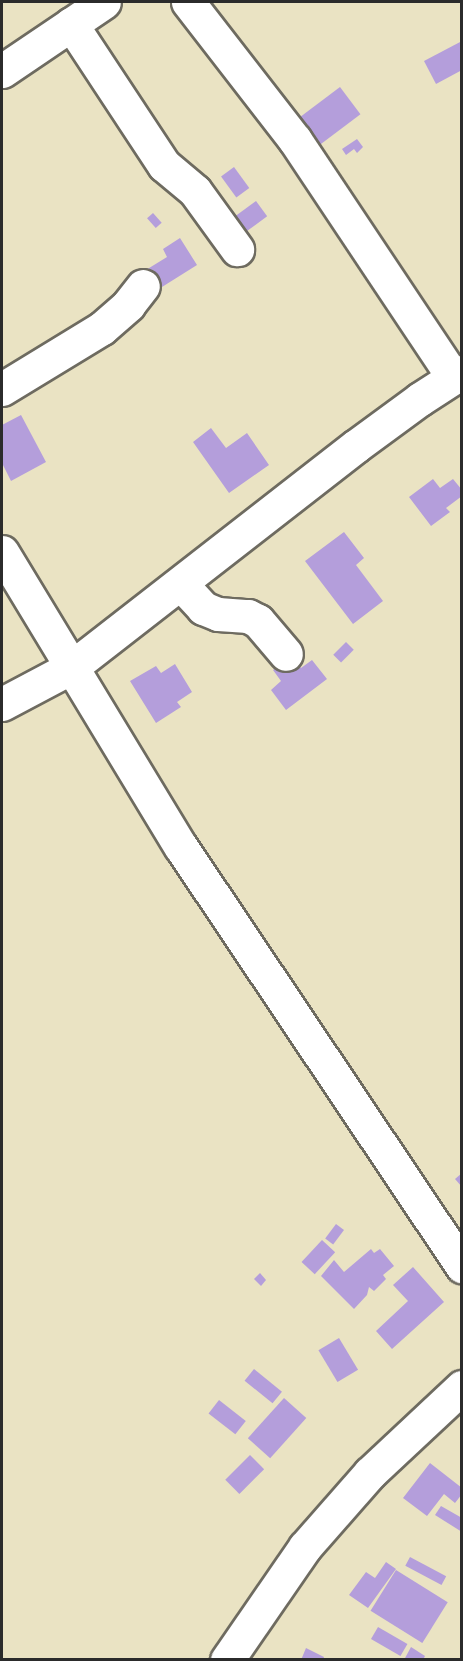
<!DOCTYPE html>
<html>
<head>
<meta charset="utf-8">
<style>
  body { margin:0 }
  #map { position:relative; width:463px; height:1661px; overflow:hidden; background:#eae3c3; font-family:Itim,sans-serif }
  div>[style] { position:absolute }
  .building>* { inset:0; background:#b49edb; transform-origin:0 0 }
  .roads { filter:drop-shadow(2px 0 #6e6b60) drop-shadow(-2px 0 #6e6b60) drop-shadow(0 2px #6e6b60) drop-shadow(0 -2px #6e6b60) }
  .minor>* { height:33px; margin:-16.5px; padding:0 16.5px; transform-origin:16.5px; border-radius:16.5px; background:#fff }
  span { translate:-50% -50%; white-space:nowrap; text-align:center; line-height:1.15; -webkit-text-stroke:6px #fdfcf7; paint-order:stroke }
  .frame { position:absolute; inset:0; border:3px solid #2b2b2b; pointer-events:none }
</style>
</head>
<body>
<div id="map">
  <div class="building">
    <i style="clip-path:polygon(462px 41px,462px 70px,436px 84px,424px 61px)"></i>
    <i style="left:340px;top:87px;width:34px;height:52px;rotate:53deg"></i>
    <i style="clip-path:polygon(357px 139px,363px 147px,357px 153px,354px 149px,346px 155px,342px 149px)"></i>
    <i style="left:234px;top:167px;width:26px;height:16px;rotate:54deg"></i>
    <i style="left:256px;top:201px;width:19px;height:36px;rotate:54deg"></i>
    <i style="left:153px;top:213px;width:13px;height:8px;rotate:48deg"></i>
    <i style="clip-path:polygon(180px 238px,197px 265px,154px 292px,141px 273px,167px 257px,163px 249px)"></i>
    <i style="clip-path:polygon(21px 415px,46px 462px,11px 481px,2px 463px,2px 425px)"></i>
    <i style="clip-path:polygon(211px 428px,226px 448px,247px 433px,269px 465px,229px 493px,193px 442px)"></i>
    <i style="clip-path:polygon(433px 479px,440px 488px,453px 479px,462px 490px,462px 496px,446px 508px,450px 512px,431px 526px,409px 497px)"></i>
    <i style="clip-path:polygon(344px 532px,364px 558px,356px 565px,383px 601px,353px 624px,305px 561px)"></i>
    <i style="left:346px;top:642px;width:11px;height:18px;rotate:45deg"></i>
    <i style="clip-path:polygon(292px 655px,301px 668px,312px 660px,327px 679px,286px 710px,271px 690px,281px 681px,273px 670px)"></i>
    <i style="clip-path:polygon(175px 664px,192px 692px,177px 702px,181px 707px,156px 723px,130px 681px,156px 666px,161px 673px)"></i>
    <i style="clip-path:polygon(462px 1173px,462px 1187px,455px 1179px)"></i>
    <i style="left:336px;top:1224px;width:10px;height:18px;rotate:37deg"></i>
    <i style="left:322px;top:1240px;width:18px;height:30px;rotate:43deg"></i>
    <i style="clip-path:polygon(371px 1249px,374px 1253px,380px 1249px,394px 1266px,383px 1275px,386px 1279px,374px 1291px,369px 1287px,367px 1295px,354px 1309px,321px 1276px,334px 1260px,344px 1272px)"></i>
    <i style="clip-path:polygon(413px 1267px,444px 1302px,392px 1349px,376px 1331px,408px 1301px,393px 1285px)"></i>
    <i style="clip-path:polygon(260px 1273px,266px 1280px,261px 1286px,254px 1279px)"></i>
    <i style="left:339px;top:1338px;width:37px;height:24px;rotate:59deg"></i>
    <i style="left:254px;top:1369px;width:36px;height:15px;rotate:39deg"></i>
    <i style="left:284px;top:1398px;width:30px;height:54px;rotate:42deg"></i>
    <i style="left:219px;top:1400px;width:34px;height:17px;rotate:38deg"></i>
    <i style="left:250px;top:1455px;width:20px;height:35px;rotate:45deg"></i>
    <i style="clip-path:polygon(430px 1463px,462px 1488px,462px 1494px,455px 1503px,444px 1494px,427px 1516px,403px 1498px)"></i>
    <i style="clip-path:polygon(441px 1506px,462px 1518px,462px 1532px,435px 1515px)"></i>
    <i style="left:410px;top:1557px;width:41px;height:10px;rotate:28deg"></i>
    <i style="clip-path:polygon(386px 1562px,396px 1569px,368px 1608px,349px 1595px,366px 1572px,375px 1578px)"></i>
    <i style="left:396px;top:1570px;width:61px;height:48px;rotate:32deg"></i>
    <i style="left:378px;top:1627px;width:34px;height:14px;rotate:30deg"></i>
    <i style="clip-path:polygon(411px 1647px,425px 1656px,423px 1660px,404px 1660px)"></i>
    <i style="clip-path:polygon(306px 1648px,324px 1657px,323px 1660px,301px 1660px)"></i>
  </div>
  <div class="roads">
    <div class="minor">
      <i style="left:188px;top:2px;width:175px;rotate:52.2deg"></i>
      <i style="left:295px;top:140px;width:285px;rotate:56.3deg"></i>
      <i style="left:71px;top:24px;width:169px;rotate:56.6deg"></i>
      <i style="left:164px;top:165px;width:40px;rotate:40deg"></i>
      <i style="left:195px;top:191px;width:72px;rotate:54.1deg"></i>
      <i style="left:2px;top:71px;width:123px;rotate:-34.1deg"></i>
      <i style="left:2px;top:389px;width:117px;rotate:-31.4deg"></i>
      <i style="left:102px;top:328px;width:35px;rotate:-41deg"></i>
      <i style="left:128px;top:305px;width:24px;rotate:-52deg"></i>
      <i style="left:2px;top:552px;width:345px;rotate:58.8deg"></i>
      <i style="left:181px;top:847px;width:505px;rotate:56.15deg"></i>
      <i style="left:181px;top:584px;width:33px;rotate:47deg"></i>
      <i style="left:203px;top:608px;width:16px;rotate:22deg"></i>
      <i style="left:218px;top:614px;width:30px;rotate:4deg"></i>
      <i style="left:248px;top:616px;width:11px;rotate:27deg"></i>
      <i style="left:258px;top:621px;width:43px;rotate:49.7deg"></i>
      <i style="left:2px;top:704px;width:79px;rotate:-27.9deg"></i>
      <i style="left:72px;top:667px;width:360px;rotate:-37.9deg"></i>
      <i style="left:356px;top:446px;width:79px;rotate:-36.3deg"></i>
      <i style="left:420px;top:399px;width:50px;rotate:-32.7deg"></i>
      <i style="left:227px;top:1660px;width:137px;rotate:-55.4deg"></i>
      <i style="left:305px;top:1547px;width:98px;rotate:-48.7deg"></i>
      <i style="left:370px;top:1473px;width:126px;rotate:-43.1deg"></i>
    </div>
  </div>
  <div class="frame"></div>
</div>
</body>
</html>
